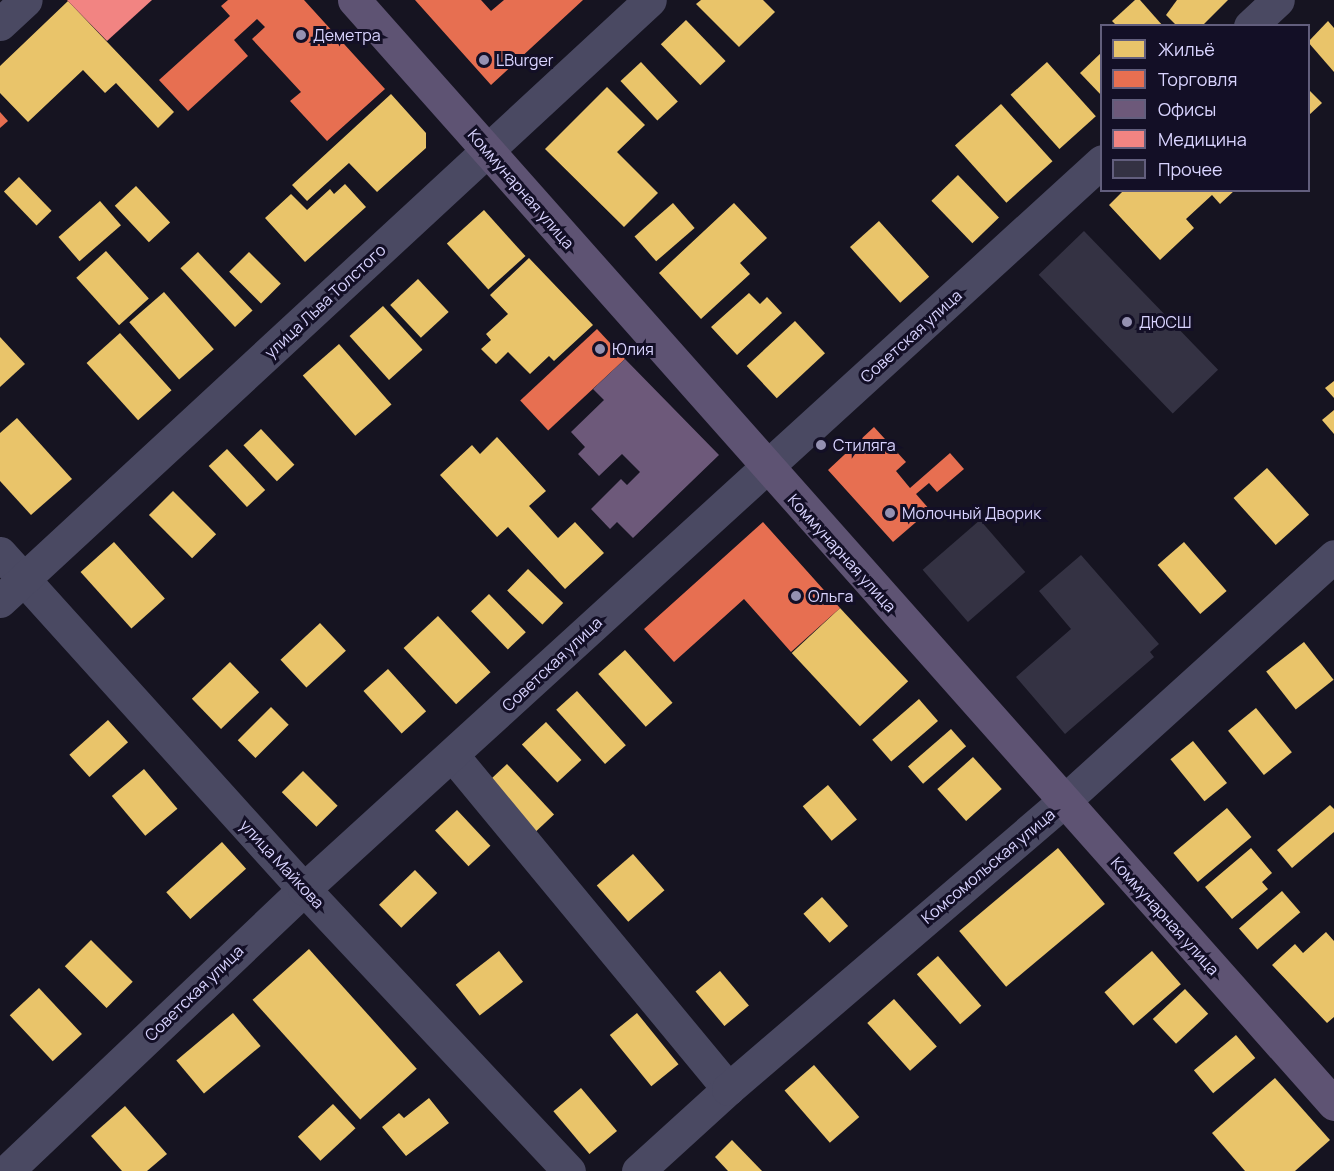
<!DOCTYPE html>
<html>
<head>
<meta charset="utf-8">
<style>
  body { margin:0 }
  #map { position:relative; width:1334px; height:1171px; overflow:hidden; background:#161421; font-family:Manrope,sans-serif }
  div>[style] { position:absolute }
  .homes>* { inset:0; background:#e9c46a; transform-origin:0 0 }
  .shops>* { inset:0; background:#e76f51; transform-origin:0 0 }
  .offices>* { inset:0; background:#6d597a }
  .health>* { inset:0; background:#f28482 }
  .building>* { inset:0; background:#343243; transform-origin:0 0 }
  .minor>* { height:33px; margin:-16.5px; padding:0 16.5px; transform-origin:16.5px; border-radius:16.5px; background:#4a4962 }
  .major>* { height:33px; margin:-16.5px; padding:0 16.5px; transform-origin:16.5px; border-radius:16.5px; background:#5e5373 }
  .dots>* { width:16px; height:16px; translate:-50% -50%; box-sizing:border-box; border:3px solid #130f26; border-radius:50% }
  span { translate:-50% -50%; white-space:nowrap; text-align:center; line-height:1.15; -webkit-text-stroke:6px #130f26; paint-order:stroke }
  .poi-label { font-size:16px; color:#d9d4ff }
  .left { translate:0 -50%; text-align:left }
  .street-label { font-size:16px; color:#d9d4ff }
  .legend { position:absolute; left:1100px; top:24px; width:210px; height:168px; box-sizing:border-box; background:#130f26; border:2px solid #625e7d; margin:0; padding:8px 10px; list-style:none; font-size:18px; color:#d9d4ff }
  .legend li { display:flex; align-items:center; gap:12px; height:30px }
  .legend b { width:30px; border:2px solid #625e7d }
</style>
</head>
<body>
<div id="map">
  <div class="homes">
    <i style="clip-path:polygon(701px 0,763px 0,775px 12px,739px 47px,696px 4px)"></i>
    <i style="clip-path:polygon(1135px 0,1140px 0,1163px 26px,1117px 26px,1112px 21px)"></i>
    <i style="clip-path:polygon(1177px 0,1228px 0,1202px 26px,1177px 26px,1166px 15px)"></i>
    <i style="clip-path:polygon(68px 1px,174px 112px,158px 128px,116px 83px,105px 93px,83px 70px,28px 122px,0 93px,0 66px)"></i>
    <i style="left:686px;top:20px;width:57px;height:35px;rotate:46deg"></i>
    <i style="clip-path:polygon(1328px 21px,1334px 28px,1334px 72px,1308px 42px)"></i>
    <i style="clip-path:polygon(1102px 52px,1102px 96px,1080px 73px)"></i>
    <i style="left:641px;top:62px;width:54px;height:28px;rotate:47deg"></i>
    <i style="left:1047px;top:62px;width:73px;height:49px;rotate:48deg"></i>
    <i style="clip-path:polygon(607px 87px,645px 125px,617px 152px,658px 193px,624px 227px,545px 149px)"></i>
    <i style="clip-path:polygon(1308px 89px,1322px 103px,1308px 116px)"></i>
    <i style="clip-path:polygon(391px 94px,426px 133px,426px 148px,377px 192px,349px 163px,307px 201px,292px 185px)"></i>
    <i style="left:1001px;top:104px;width:77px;height:62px;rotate:48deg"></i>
    <i style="left:958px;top:175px;width:59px;height:37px;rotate:46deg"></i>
    <i style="left:19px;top:177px;width:47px;height:21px;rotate:46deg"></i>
    <i style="clip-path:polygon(345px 184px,366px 207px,305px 262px,265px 218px,291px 194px,307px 210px,330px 189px,334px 194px)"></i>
    <i style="left:136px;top:186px;width:50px;height:29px;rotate:47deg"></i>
    <i style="clip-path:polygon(1124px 190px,1235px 190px,1220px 204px,1212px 195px,1186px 219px,1194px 228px,1160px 260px,1109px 205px)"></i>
    <i style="left:100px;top:201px;width:32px;height:55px;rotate:49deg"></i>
    <i style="left:673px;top:203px;width:33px;height:51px;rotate:49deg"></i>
    <i style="clip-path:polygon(734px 203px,767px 238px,740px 263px,750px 274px,701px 319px,659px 273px)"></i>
    <i style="left:484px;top:210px;width:62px;height:50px;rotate:48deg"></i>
    <i style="left:879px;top:221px;width:75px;height:39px;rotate:48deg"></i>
    <i style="left:106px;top:251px;width:64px;height:40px;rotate:48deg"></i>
    <i style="left:198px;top:252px;width:80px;height:24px;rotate:47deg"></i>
    <i style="left:249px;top:252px;width:45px;height:28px;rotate:45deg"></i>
    <i style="clip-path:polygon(529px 258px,593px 325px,554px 361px,549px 356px,530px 374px,508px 352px,496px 364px,481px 349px,491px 340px,486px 334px,508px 314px,490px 295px)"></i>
    <i style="left:418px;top:279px;width:45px;height:38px;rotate:47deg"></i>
    <i style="left:164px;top:292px;width:76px;height:46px;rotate:49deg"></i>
    <i style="clip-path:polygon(749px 293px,760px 304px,767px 297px,782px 313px,737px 355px,711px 327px)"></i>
    <i style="left:383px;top:306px;width:59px;height:45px;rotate:48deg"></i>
    <i style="left:795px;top:321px;width:44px;height:66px;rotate:47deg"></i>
    <i style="left:120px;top:333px;width:77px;height:45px;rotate:48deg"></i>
    <i style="clip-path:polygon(0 337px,25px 364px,0 387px)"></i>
    <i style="left:339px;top:344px;width:80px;height:48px;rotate:49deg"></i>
    <i style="clip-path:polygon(1334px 381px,1334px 398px,1325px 388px)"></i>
    <i style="clip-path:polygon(1334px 410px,1334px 434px,1322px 420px)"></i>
    <i style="clip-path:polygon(17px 418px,72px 479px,31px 515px,0 481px,0 433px)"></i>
    <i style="left:261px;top:429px;width:49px;height:24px;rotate:47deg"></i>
    <i style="clip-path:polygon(497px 437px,546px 491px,529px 506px,558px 538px,575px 522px,604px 553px,565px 589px,508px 527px,497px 537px,440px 475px,472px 445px,480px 454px)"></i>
    <i style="left:227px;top:449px;width:56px;height:25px;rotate:47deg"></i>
    <i style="left:1267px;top:468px;width:63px;height:45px;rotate:48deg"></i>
    <i style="left:173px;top:491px;width:61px;height:34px;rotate:45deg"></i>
    <i style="left:114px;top:542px;width:76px;height:45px;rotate:48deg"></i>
    <i style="left:1184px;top:542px;width:65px;height:35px;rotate:49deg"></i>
    <i style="left:528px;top:569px;width:49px;height:30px;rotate:44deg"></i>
    <i style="left:489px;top:594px;width:53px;height:25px;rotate:46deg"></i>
    <i style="left:840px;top:608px;width:100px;height:66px;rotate:47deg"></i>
    <i style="left:438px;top:616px;width:77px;height:47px;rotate:47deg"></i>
    <i style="left:320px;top:623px;width:38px;height:54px;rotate:47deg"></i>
    <i style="left:1304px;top:642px;width:48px;height:48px;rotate:52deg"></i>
    <i style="left:625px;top:650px;width:71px;height:36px;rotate:48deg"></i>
    <i style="left:230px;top:662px;width:42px;height:53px;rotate:46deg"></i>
    <i style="left:388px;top:669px;width:57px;height:33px;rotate:48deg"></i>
    <i style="left:577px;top:691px;width:73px;height:28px;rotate:48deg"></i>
    <i style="left:919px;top:699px;width:29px;height:62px;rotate:49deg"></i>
    <i style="left:271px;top:707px;width:25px;height:47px;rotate:45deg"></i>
    <i style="left:1256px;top:708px;width:57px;height:36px;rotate:51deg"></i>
    <i style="left:108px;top:720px;width:30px;height:52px;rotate:48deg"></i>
    <i style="left:546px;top:722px;width:52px;height:33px;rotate:47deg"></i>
    <i style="left:951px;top:729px;width:23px;height:57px;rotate:49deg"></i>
    <i style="left:1193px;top:741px;width:54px;height:29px;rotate:51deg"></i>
    <i style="left:973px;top:757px;width:43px;height:48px;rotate:48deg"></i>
    <i style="left:507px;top:764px;width:69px;height:27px;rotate:47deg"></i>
    <i style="left:144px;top:769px;width:52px;height:42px;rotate:50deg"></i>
    <i style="left:303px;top:771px;width:49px;height:30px;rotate:45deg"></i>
    <i style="left:828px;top:785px;width:45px;height:33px;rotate:50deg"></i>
    <i style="clip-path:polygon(1330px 805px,1334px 809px,1334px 832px,1292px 868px,1277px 850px)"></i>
    <i style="left:1227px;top:808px;width:38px;height:70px;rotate:50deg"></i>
    <i style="left:457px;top:810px;width:49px;height:30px;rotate:47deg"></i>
    <i style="left:222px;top:842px;width:36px;height:75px;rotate:48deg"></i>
    <i style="left:1058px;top:848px;width:73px;height:129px;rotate:50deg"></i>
    <i style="clip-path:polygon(1251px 848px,1272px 873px,1262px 882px,1268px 889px,1232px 919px,1205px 887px)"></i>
    <i style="left:633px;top:854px;width:48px;height:48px;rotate:49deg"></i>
    <i style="left:415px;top:870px;width:32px;height:50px;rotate:46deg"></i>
    <i style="left:1282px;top:891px;width:28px;height:57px;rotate:49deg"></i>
    <i style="left:822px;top:897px;width:39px;height:25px;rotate:48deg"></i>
    <i style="clip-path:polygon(1326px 932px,1334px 941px,1334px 1017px,1327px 1023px,1272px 965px,1295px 944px,1303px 953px)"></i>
    <i style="left:91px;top:940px;width:59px;height:37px;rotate:45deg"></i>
    <i style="left:309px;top:949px;width:161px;height:76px;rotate:48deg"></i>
    <i style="left:499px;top:951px;width:39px;height:55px;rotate:52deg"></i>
    <i style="left:1152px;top:951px;width:44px;height:63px;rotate:49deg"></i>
    <i style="left:938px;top:956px;width:66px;height:28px;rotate:49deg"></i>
    <i style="left:720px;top:971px;width:45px;height:32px;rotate:50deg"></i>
    <i style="left:39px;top:988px;width:63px;height:40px;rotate:47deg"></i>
    <i style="left:1185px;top:989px;width:34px;height:44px;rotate:47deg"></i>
    <i style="left:894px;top:999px;width:64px;height:36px;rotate:48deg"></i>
    <i style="left:233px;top:1013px;width:43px;height:74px;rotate:50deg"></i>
    <i style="left:637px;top:1013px;width:66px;height:35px;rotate:51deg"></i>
    <i style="left:1236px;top:1035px;width:30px;height:55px;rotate:50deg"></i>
    <i style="left:814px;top:1065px;width:69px;height:39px;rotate:49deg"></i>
    <i style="clip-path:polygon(1275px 1078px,1330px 1140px,1295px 1171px,1245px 1171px,1212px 1133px)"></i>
    <i style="left:581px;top:1088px;width:56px;height:36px;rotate:50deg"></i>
    <i style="clip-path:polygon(429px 1098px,449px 1123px,406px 1156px,382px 1127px,399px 1113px,404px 1118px)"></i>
    <i style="left:333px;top:1104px;width:33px;height:48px;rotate:47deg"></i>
    <i style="clip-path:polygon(125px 1106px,167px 1154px,147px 1171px,122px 1171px,91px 1136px)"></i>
    <i style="clip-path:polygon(732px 1140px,762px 1171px,728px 1171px,715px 1157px)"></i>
  </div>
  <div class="shops">
    <i style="clip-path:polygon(228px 0,304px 0,385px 89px,327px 141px,290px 101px,301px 92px,252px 39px,265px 27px,257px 19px,234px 40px,248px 56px,188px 111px,159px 80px,230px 16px,221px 6px)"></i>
    <i style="clip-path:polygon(415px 0,481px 0,491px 11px,504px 0,583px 0,491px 85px)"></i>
    <i style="clip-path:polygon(0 112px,8px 121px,0 128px)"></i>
    <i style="left:597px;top:329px;width:41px;height:105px;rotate:47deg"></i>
    <i style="clip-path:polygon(874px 427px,906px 462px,896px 471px,910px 488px,950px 453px,964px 469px,937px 492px,929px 483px,916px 494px,930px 510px,893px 542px,828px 470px)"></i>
    <i style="clip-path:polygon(763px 522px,840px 608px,791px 652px,744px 599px,674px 662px,644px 629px)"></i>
  </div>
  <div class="offices">
    <i style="clip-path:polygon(625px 359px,719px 455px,633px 538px,617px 522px,610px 529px,591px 509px,621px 479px,627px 485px,640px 472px,622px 454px,599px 476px,578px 454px,585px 447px,571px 432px,604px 400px,593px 389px)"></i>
  </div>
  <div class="health">
    <i style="clip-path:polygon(67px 0,152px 0,107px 41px)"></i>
  </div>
  <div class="building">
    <i style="left:1084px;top:231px;width:193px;height:63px;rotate:46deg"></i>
    <i style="left:980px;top:520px;width:69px;height:76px;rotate:49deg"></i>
    <i style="clip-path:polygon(1081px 555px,1159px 644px,1150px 652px,1154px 657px,1065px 734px,1016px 677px,1071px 629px,1039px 591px)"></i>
  </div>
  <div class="minor">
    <i style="left:0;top:24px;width:35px;rotate:-43deg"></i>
    <i style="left:1250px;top:26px;width:38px;rotate:-43deg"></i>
    <i style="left:0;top:553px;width:453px;rotate:47.9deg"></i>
    <i style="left:304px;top:889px;width:387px;rotate:46.8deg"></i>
    <i style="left:0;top:601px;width:885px;rotate:-42.76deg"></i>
    <i style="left:453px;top:756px;width:432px;rotate:50.4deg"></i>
    <i style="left:7px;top:1171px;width:410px;rotate:-43.5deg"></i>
    <i style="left:304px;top:889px;width:1080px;rotate:-42.37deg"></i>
    <i style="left:638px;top:1171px;width:122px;rotate:-42.3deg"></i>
    <i style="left:728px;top:1089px;width:441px;rotate:-40.6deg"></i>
    <i style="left:1063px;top:802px;width:366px;rotate:-42.2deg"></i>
  </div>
  <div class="major">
    <i style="left:354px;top:0;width:1476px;rotate:48.41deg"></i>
  </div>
  <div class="dots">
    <i style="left:301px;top:35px;background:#9591b1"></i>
    <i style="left:484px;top:60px;background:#9591b1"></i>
    <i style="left:1127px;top:322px;background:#9591b1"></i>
    <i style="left:600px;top:349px;background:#9591b1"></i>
    <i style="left:821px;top:445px;background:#9591b1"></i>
    <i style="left:890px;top:513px;background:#9591b1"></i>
    <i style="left:796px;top:596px;background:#9591b1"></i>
  </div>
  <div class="poi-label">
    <span class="left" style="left:313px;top:35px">Деметра</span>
    <span class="left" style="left:496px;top:60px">LBurger</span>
    <span class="left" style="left:1139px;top:322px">ДЮСШ</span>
    <span class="left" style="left:612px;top:349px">Юлия</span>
    <span class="left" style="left:833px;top:445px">Стиляга</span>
    <span class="left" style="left:902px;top:513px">Молочный Дворик</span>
    <span class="left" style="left:808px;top:596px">Ольга</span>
  </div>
  <div class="street-label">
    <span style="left:521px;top:189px;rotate:49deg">Коммунарная улица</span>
    <span style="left:325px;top:301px;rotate:-43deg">улица Льва Толстого</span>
    <span style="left:911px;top:336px;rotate:-42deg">Советская улица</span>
    <span style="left:842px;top:553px;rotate:48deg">Коммунарная улица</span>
    <span style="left:552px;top:664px;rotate:-43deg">Советская улица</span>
    <span style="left:282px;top:864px;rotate:47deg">улица Майкова</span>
    <span style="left:988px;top:866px;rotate:-40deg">Комсомольская улица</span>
    <span style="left:1165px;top:916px;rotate:48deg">Коммунарная улица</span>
    <span style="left:194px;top:993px;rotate:-44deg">Советская улица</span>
  </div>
  <ul class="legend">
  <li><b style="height:16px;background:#e9c46a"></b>Жильё</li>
  <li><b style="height:16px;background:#e76f51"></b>Торговля</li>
  <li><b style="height:16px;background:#6d597a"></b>Офисы</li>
  <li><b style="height:16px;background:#f28482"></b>Медицина</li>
  <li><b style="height:16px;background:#343243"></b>Прочее</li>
  </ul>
</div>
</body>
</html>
